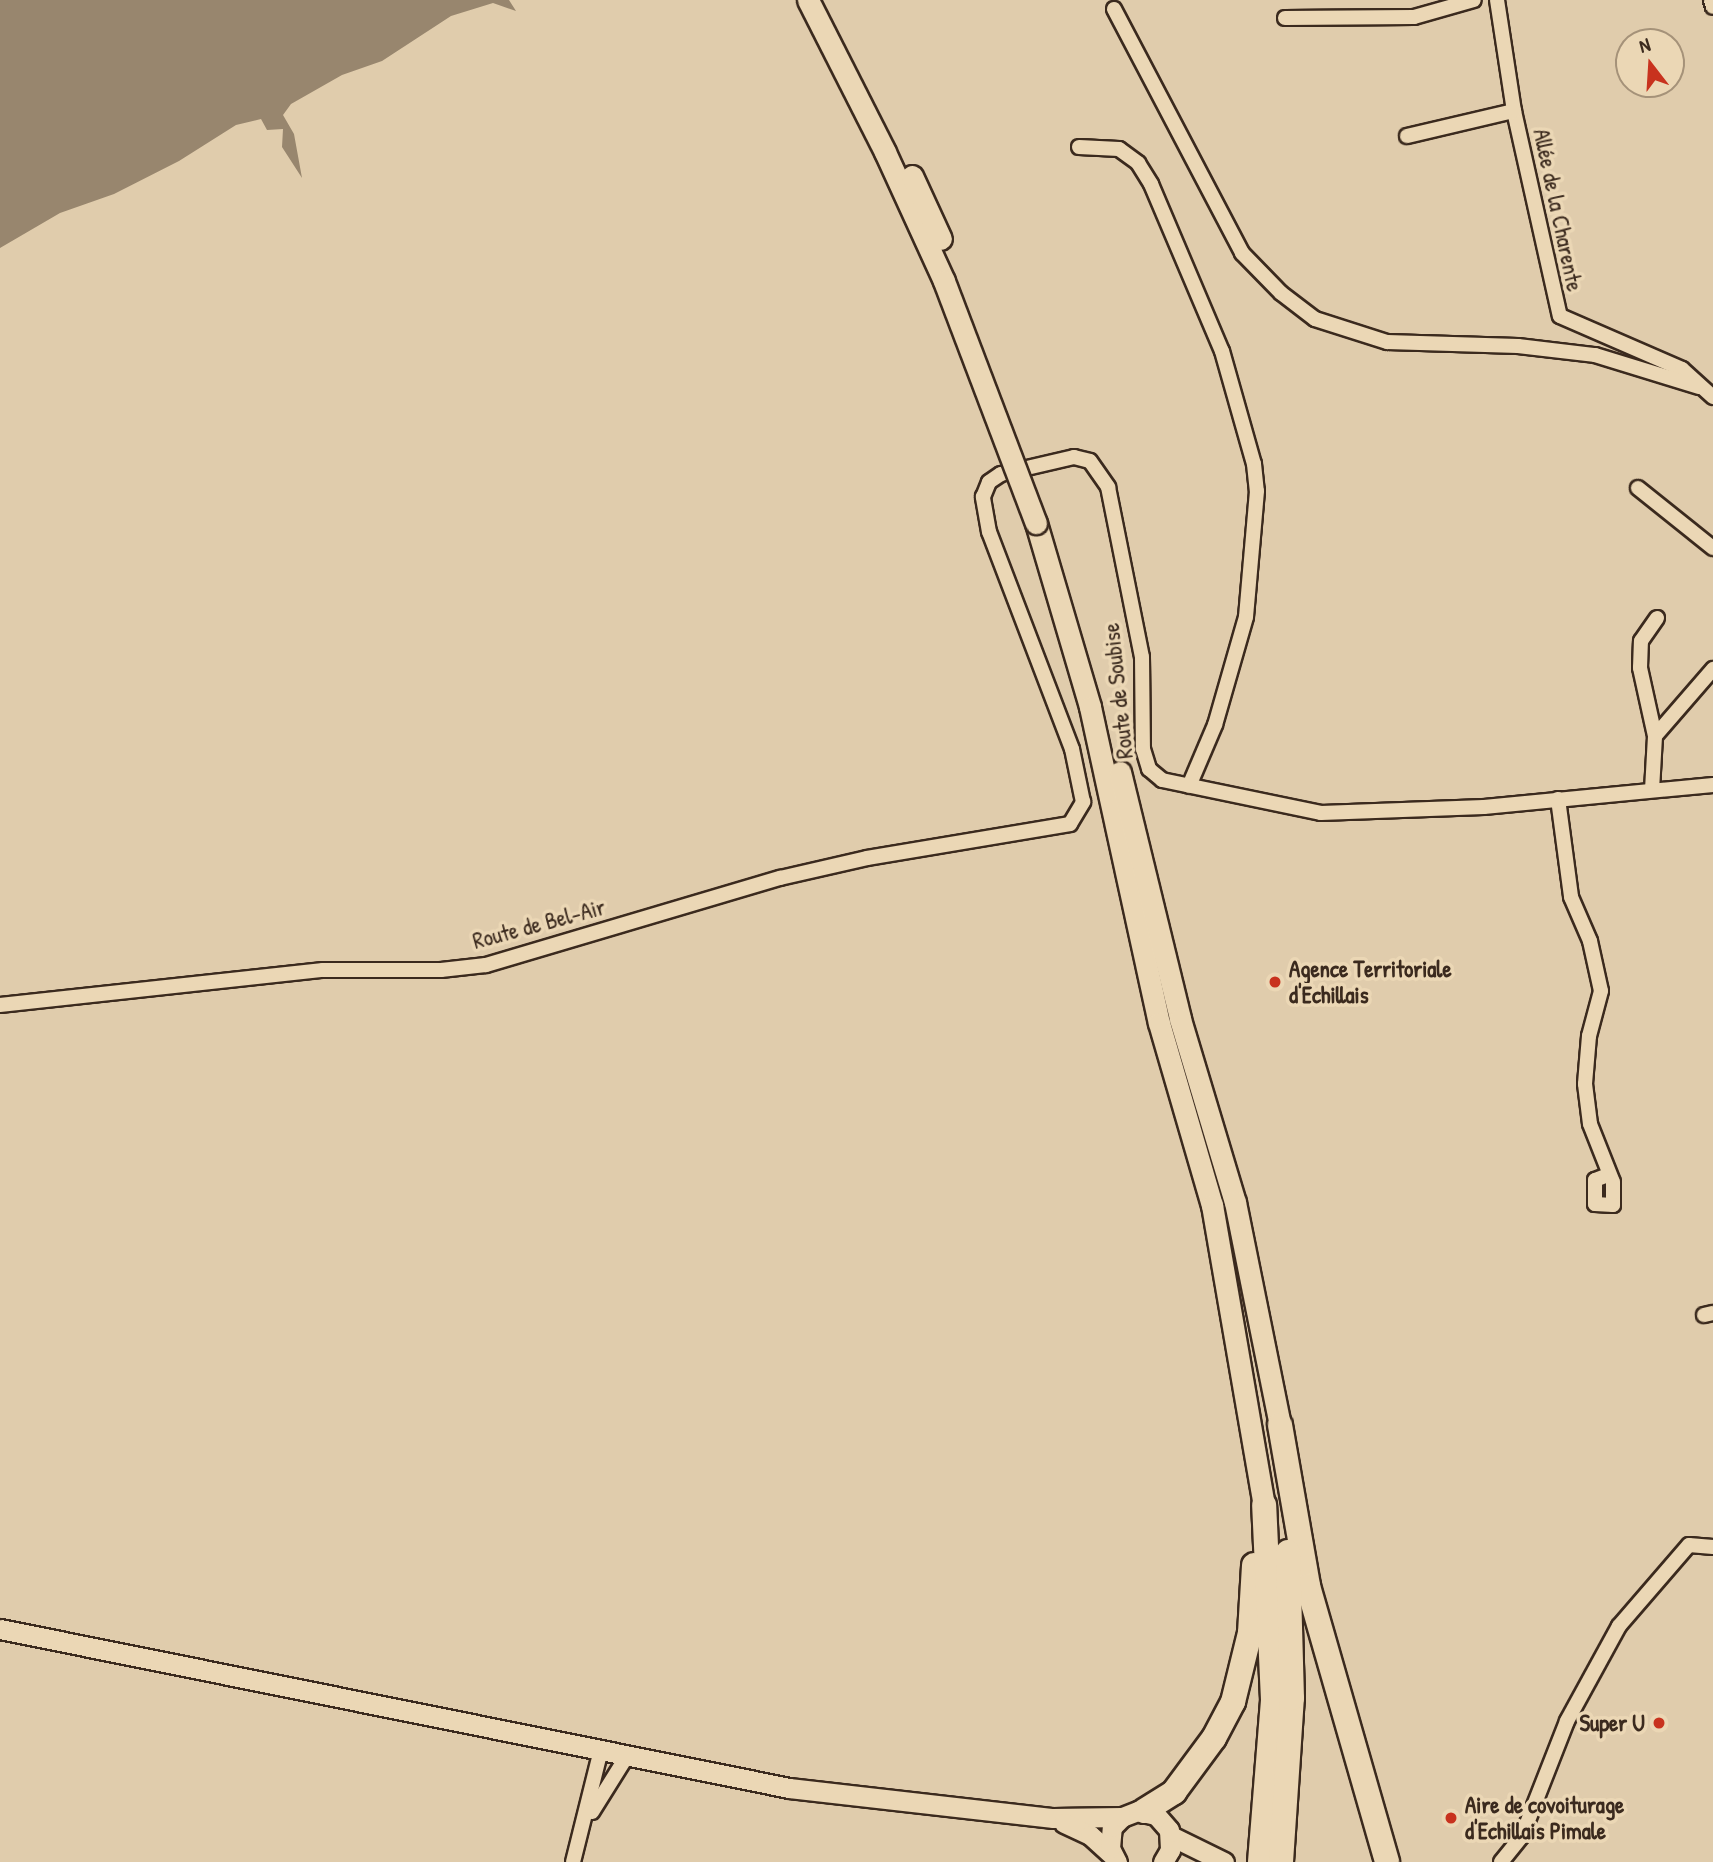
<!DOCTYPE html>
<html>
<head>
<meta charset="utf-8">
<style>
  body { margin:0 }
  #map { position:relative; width:1713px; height:1862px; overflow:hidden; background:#e0ccac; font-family:"Patrick Hand",sans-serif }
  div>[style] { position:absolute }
  .water>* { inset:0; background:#98866e }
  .roads { filter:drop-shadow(2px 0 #3b2a1e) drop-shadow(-2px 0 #3b2a1e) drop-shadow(0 2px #3b2a1e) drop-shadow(0 -2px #3b2a1e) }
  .street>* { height:14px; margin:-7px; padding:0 7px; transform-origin:7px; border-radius:7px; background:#ebd7b5 }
  .secondary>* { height:19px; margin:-9.5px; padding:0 9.5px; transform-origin:9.5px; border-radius:9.5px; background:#ebd7b5 }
  .primary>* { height:21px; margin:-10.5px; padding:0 10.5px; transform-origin:10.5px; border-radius:10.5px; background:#ebd7b5 }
  .highway>* { height:24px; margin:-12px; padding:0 12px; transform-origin:12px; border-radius:12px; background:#ebd7b5 }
  .bridges { filter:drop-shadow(2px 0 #3b2a1e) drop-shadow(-2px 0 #3b2a1e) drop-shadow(0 2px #3b2a1e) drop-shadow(0 -2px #3b2a1e) }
  .primary-bridge>* { height:21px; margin:-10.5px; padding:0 10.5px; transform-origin:10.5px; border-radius:10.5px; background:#ebd7b5 }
  .dots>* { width:19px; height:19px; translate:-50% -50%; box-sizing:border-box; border:4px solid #ebd7b5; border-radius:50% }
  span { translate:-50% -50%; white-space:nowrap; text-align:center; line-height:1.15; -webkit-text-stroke:7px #ebd7b5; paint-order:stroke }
  .street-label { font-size:23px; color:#3b2a1e }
  .poi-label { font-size:23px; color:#3b2a1e; font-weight:700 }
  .left { translate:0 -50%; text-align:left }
  .right { translate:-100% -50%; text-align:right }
  .north { position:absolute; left:1615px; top:28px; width:70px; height:70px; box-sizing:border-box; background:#ebd7b5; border:2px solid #a59279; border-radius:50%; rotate:343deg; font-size:19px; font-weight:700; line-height:28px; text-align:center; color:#3b2a1e }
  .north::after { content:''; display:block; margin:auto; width:24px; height:32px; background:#c8321e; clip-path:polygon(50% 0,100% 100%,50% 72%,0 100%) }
</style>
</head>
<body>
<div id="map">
  <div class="water">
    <i style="clip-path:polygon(0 0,509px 0,516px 11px,493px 3px,451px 16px,382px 61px,342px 75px,291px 104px,283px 115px,294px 134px,302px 178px,282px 147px,283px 129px,267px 130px,261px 119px,236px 125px,179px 161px,114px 194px,60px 213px,0 248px)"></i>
  </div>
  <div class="roads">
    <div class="street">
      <i style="left:1497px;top:0;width:112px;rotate:81.3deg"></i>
      <i style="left:1514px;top:111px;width:210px;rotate:77.4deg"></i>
      <i style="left:1560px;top:316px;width:133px;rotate:23.5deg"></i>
      <i style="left:1682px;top:369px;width:42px;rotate:42.1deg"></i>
      <i style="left:1711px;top:0;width:7px;rotate:74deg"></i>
      <i style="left:1114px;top:9px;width:276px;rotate:62.3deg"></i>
      <i style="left:1242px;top:253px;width:56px;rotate:45.7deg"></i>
      <i style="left:1281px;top:293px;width:43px;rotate:37.4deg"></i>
      <i style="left:1315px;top:319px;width:76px;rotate:17.7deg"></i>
      <i style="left:1387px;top:342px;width:131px;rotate:1.7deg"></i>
      <i style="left:1518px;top:346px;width:78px;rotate:6.7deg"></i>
      <i style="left:1595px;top:355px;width:109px;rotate:17.1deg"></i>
      <i style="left:1285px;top:18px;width:129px;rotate:-0.4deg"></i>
      <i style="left:1414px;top:17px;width:62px;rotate:-15.8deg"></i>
      <i style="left:1407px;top:136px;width:110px;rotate:-13.2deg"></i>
      <i style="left:1079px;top:147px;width:40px;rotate:2.9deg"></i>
      <i style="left:1119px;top:149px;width:24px;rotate:36deg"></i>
      <i style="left:1138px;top:163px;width:25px;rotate:58deg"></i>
      <i style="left:1151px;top:184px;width:181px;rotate:67deg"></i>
      <i style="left:1222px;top:351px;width:117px;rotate:74.2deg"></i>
      <i style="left:1254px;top:464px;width:27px;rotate:84deg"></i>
      <i style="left:1257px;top:491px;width:126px;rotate:95deg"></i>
      <i style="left:1246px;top:617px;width:112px;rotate:106deg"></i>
      <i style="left:1215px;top:725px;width:66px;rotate:113.1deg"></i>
      <i style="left:1638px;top:488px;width:96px;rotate:38.7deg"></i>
      <i style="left:1655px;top:736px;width:70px;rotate:-102.4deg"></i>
      <i style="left:1640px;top:668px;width:27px;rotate:-88deg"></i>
      <i style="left:1641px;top:641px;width:28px;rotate:-55deg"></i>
      <i style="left:1652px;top:790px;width:54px;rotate:-86.8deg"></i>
      <i style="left:1655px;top:736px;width:89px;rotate:-49.1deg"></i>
      <i style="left:1558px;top:799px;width:99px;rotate:82.4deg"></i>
      <i style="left:1571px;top:897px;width:48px;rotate:66.6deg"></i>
      <i style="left:1590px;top:941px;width:51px;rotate:77.6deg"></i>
      <i style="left:1601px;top:991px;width:47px;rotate:104.9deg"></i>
      <i style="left:1589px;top:1036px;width:48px;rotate:94.8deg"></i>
      <i style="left:1585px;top:1084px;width:40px;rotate:82.9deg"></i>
      <i style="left:1590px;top:1124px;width:62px;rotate:68.4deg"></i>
      <i style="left:1613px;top:1182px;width:23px;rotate:90deg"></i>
      <i style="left:1613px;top:1205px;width:18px;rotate:-177deg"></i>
      <i style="left:1595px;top:1204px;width:24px;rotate:-90deg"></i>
      <i style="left:1595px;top:1180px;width:14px;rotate:-21deg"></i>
      <i style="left:0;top:1005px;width:325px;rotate:-6.2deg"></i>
      <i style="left:323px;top:970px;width:118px"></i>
      <i style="left:441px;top:970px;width:45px;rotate:-6.3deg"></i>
      <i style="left:486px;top:965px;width:307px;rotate:-16.5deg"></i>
      <i style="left:780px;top:878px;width:89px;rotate:-12.9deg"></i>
      <i style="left:867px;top:858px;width:206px;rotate:-9.5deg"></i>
      <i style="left:1070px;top:824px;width:26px;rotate:-59deg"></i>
      <i style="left:1083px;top:802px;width:54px;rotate:-101.7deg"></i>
      <i style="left:1072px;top:749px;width:232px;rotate:-110.9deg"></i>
      <i style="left:989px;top:532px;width:36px;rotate:-100deg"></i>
      <i style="left:983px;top:497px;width:16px;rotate:-68deg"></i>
      <i style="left:989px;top:482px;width:14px;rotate:-34deg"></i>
      <i style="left:1001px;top:474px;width:75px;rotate:-13.1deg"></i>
      <i style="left:1074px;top:457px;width:16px;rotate:14deg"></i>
      <i style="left:1090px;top:461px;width:32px;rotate:55deg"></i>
      <i style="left:1108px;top:487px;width:173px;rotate:78.7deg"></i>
      <i style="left:1142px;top:657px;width:92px;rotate:89.4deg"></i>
      <i style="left:1143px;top:749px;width:21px;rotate:73deg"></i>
      <i style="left:1149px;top:769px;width:17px;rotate:40deg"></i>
      <i style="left:1162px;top:780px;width:162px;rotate:11.7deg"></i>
      <i style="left:1321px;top:813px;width:163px;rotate:-2.1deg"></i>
      <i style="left:1484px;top:807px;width:230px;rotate:-5.5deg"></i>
      <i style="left:1704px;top:1315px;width:9px;rotate:-13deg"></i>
      <i style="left:592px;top:1812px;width:66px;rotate:-58deg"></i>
      <i style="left:573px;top:1862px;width:115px;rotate:-76deg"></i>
      <i style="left:1501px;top:1862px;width:33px;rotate:-51deg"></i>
      <i style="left:1522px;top:1836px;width:123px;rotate:-68.6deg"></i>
      <i style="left:1567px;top:1721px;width:108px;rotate:-61.3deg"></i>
      <i style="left:1619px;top:1626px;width:107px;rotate:-49.2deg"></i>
      <i style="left:1689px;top:1545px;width:24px;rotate:5deg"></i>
    </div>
    <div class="secondary">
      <i style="left:0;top:1629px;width:805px;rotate:11.39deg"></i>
      <i style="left:789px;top:1788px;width:266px;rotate:6.5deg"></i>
      <i style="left:1053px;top:1818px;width:69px;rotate:-0.8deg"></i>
      <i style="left:1064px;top:1823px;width:29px;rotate:25deg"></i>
      <i style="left:1090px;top:1835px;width:30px;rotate:42deg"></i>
      <i style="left:1171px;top:1836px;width:59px;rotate:26.1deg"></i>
      <i style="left:1117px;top:1862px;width:16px;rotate:-117deg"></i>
      <i style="left:1110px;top:1848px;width:21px;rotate:-85deg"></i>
      <i style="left:1112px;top:1827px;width:14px;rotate:-45deg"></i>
      <i style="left:1122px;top:1817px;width:17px;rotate:-21deg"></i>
      <i style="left:1138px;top:1811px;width:18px;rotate:13deg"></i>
      <i style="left:1156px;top:1815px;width:20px;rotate:49deg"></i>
      <i style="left:1169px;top:1830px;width:20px;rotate:87deg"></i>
      <i style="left:1170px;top:1850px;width:14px;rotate:120deg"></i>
    </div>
    <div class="primary">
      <i style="left:1036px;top:523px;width:192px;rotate:73.6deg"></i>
      <i style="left:1090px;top:707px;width:323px;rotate:77.7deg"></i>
      <i style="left:1159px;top:1023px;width:190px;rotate:73.8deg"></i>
      <i style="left:1212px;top:1205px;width:304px;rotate:80.2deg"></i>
      <i style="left:1120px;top:772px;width:254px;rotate:76.3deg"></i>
      <i style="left:1180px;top:1019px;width:191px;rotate:73.3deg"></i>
      <i style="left:1235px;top:1202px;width:227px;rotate:78.6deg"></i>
    </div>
    <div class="highway">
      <i style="left:1280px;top:1425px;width:163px;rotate:80.1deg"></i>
      <i style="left:1308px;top:1586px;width:287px;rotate:74deg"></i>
      <i style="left:1144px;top:1811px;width:36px;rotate:-32deg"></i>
      <i style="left:1174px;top:1792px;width:67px;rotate:-53.5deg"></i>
      <i style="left:1214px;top:1738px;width:41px;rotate:-62.2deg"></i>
      <i style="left:1233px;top:1702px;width:71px;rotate:-76.2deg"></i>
      <i style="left:1250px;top:1633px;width:68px;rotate:-86.6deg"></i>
      <i style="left:1260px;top:1862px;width:163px;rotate:-85.4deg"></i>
      <i style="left:1273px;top:1700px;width:195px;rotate:-92.6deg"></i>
      <i style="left:1281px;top:1862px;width:164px;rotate:-86.2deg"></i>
      <i style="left:1292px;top:1698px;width:146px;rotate:-91.6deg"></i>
    </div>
  </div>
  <div class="bridges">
    <div class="primary-bridge">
      <i style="left:808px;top:0;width:170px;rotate:63.1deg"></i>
      <i style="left:885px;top:152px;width:142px;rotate:65.4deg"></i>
      <i style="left:944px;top:281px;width:259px;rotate:69.2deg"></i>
      <i style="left:912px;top:176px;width:69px;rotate:65.3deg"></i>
    </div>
  </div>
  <div class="dots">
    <i style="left:1275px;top:982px;background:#c8321e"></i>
    <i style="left:1659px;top:1723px;background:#c8321e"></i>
    <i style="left:1451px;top:1818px;background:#c8321e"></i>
  </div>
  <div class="street-label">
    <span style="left:1558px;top:210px;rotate:78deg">Allée de la Charente</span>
    <span style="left:1118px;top:691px;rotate:-96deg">Route de Soubise</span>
    <span style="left:539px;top:924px;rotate:-15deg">Route de Bel-Air</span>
  </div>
  <div class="poi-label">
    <span class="left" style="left:1289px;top:982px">Agence Territoriale<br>d'Echillais</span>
    <span class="right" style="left:1645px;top:1723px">Super U</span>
    <span class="left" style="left:1465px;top:1818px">Aire de covoiturage<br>d'Echillais Pimale</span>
  </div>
  <div class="north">N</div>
</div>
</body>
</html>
